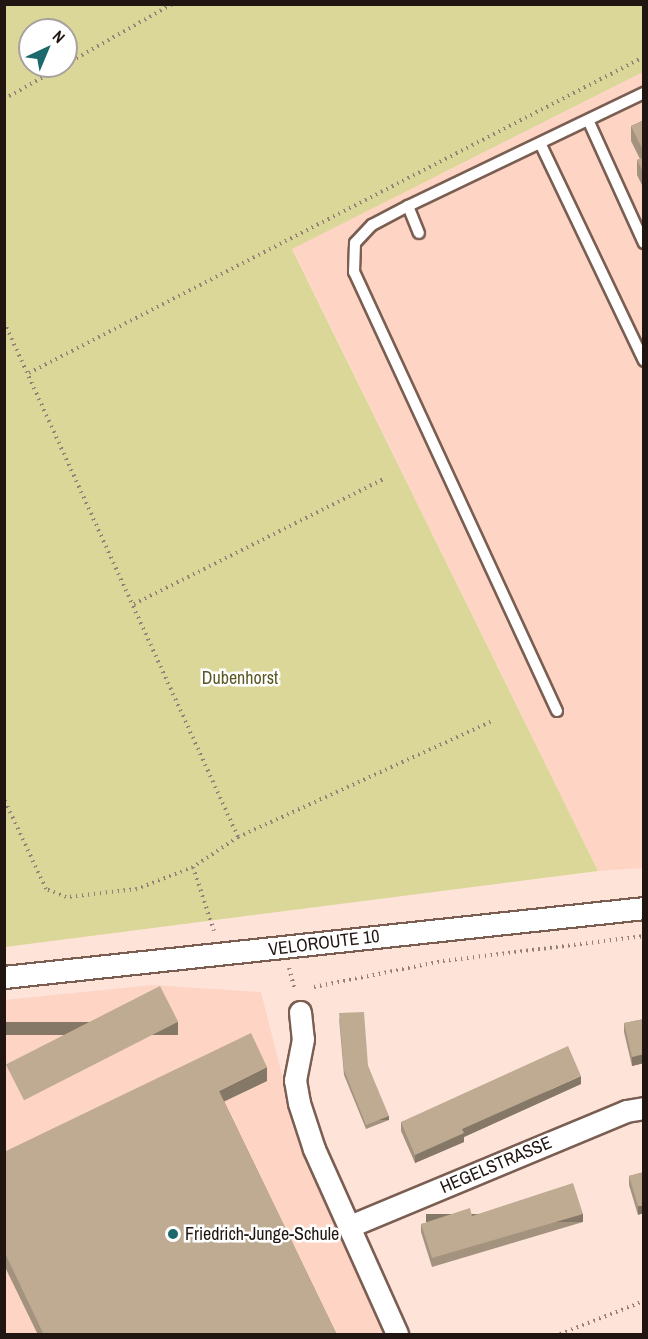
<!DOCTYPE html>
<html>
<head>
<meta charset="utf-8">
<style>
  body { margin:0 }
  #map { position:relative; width:648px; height:1339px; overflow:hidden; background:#fee3d8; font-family:"Archivo Narrow",sans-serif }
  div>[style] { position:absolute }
  .built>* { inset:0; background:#fed5c5 }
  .green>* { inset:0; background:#dbd798 }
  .path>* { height:4px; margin-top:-2px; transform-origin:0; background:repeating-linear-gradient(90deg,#948078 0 1.5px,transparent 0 6px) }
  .roads { filter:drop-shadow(2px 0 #7a5e52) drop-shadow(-2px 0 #7a5e52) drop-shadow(0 2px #7a5e52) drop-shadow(0 -2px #7a5e52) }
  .service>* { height:10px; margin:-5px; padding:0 5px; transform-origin:5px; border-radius:5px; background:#fff }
  .minor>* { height:21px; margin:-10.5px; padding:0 10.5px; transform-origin:10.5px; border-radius:10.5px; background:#fff }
  .wall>* { inset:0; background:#a3937e }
  .shaded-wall>* { inset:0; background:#857866; transform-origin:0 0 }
  .building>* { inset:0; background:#beab92; transform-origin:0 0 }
  .dots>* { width:16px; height:16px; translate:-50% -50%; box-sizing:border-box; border:3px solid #fff; border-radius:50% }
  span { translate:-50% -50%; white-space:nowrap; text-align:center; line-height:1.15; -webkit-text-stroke:5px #fff; paint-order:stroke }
  .park-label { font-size:18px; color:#5c5823 }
  .street-label { font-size:18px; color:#201510 }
  .poi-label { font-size:18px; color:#201510 }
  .left { translate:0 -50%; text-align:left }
  .frame { position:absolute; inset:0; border:6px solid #201510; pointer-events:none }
  .north { position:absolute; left:18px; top:18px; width:60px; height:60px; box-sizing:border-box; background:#fff; border:2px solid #a6a19f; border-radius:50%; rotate:44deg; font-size:16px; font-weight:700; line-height:24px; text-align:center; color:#201510 }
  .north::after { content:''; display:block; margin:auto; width:21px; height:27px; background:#1c696b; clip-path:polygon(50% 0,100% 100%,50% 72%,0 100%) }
</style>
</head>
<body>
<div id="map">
  <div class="built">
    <i style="clip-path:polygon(643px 72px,643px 868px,598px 871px,292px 248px)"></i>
    <i style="clip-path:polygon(152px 985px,261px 992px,297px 1134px,387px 1334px,5px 1334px,4px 1000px)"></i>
  </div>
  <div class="green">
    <i style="clip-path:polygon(evenodd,4px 5px,643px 5px,643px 72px,292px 249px,598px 871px,5px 947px,4px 5px,30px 30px,66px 30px,66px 66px,30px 66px,30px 30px)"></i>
  </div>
  <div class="path">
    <i style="left:66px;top:64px;width:122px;rotate:-29.5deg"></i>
    <i style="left:4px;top:99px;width:68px;rotate:-29.2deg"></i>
    <i style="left:4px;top:322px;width:566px;rotate:65.56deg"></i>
    <i style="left:238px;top:837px;width:54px;rotate:146.3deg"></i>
    <i style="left:193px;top:867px;width:60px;rotate:158.6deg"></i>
    <i style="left:137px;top:889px;width:71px;rotate:173.6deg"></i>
    <i style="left:66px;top:897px;width:22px;rotate:-158deg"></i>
    <i style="left:46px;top:889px;width:99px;rotate:-115deg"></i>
    <i style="left:29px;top:373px;width:691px;rotate:-27.2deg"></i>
    <i style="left:134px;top:604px;width:280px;rotate:-26.6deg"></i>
    <i style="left:238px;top:837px;width:279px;rotate:-24.5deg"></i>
    <i style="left:193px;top:867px;width:67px;rotate:71.8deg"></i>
    <i style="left:289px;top:968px;width:23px;rotate:75deg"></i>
    <i style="left:314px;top:987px;width:132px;rotate:-11.4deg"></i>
    <i style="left:443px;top:961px;width:203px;rotate:-7.1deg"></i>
    <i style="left:560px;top:1334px;width:90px;rotate:-21.4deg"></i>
  </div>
  <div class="roads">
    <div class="service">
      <i style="left:589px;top:122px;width:133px;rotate:65.6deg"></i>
      <i style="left:541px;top:145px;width:239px;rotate:64.5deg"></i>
      <i style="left:408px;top:206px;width:29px;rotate:68deg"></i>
      <i style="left:557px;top:711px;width:484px;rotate:-114.8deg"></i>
      <i style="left:354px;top:272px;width:29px;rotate:-88deg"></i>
      <i style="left:355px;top:243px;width:25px;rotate:-47deg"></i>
      <i style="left:372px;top:225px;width:41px;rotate:-27.8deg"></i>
      <i style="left:408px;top:206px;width:262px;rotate:-25.6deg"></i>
    </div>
    <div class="minor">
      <i style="left:4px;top:977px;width:644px;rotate:-6.15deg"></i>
      <i style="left:300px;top:1012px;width:27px;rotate:84deg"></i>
      <i style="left:303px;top:1039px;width:42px;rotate:101deg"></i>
      <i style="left:295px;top:1080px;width:23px;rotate:80deg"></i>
      <i style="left:299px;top:1103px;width:48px;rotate:71.9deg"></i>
      <i style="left:314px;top:1149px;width:203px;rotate:65.8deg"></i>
      <i style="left:350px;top:1226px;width:299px;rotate:-22.6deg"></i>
      <i style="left:626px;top:1111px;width:18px;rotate:-9deg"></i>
    </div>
  </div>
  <div class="wall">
    <i style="clip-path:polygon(644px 120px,644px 189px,637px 175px,637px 160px,640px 159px,631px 141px,631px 126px)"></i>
    <i style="clip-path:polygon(339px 1018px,368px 1066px,389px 1120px,366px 1129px,344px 1075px)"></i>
    <i style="clip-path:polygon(644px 1019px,644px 1063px,632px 1066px,624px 1032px,624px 1023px)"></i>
    <i style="clip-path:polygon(267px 1081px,224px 1101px,337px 1335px,38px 1335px,4px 1265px,4px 1152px)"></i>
    <i style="clip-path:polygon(581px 1084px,464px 1137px,464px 1142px,415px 1163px,401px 1131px,401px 1122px)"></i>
    <i style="clip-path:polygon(644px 1172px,638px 1215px,629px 1185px,629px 1176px)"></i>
    <i style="clip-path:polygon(472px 1216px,583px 1222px,432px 1267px,421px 1232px,421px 1224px)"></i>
  </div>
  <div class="shaded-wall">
    <i style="left:178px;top:1022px;width:13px;height:193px;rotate:90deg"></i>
    <i style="clip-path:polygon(644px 1054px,644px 1063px,632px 1066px,632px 1057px)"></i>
    <i style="clip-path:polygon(267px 1067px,267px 1081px,219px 1104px,219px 1091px)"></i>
    <i style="clip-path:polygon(581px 1076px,581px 1084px,464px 1137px,464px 1142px,415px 1163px,415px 1155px,462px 1129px)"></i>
    <i style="left:389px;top:1116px;width:4px;height:25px;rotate:90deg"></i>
    <i style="clip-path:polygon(644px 1205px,644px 1213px,638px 1215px,638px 1206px)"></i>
    <i style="left:583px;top:1214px;width:8px;height:157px;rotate:90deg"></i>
  </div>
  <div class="building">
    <i style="clip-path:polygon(644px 120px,644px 152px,631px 126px)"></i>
    <i style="clip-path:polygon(644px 157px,644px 174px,637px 160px)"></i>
    <i style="left:160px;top:986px;width:40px;height:173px;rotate:63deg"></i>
    <i style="clip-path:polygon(364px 1012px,368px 1066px,389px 1116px,366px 1125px,344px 1070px,339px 1013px)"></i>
    <i style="clip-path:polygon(644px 1019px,644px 1054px,632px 1057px,624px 1023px)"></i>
    <i style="clip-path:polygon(251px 1033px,267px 1067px,219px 1091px,337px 1335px,44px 1335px,4px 1251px,4px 1152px)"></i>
    <i style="clip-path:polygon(568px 1046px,581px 1076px,462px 1129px,464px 1133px,415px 1155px,401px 1122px)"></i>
    <i style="clip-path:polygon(644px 1172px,644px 1205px,638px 1206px,629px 1176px)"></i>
    <i style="clip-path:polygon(573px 1183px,583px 1214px,432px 1258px,421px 1224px,470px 1208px,472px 1216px)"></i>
  </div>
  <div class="dots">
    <i style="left:173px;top:1234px;background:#1c696b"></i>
  </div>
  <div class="park-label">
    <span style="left:240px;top:678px">Dubenhorst</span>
  </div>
  <div class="street-label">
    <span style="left:324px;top:943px;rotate:-7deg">VELOROUTE 10</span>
    <span style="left:496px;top:1165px;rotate:-23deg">HEGELSTRASSE</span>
  </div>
  <div class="poi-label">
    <span class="left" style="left:185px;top:1234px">Friedrich-Junge-Schule</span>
  </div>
  <div class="frame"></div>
  <div class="north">N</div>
</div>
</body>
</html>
